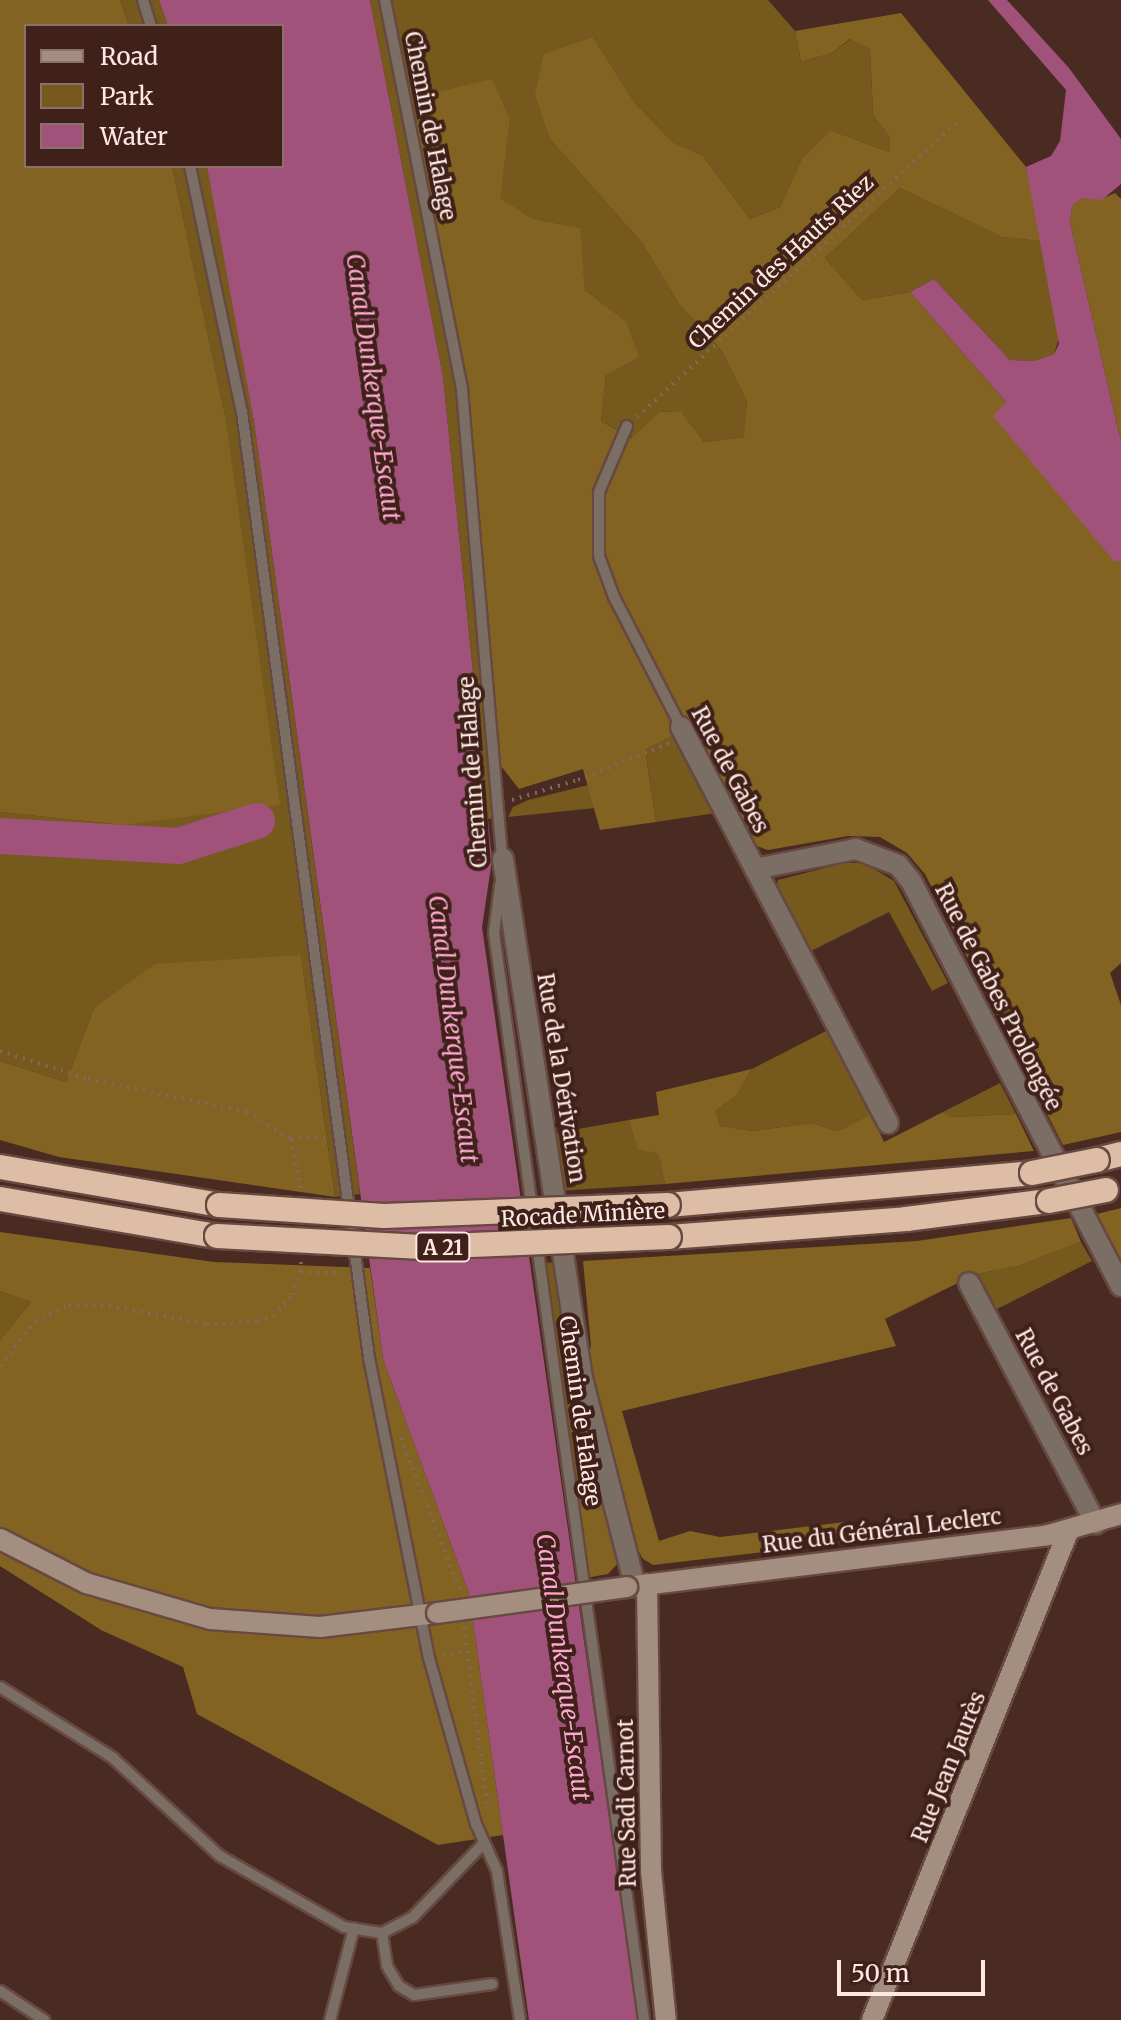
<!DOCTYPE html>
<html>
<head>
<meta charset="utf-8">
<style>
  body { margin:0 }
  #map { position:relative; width:1121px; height:2020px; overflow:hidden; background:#4a2b22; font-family:Merriweather,serif }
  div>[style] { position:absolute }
  .green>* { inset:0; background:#75591d }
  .forest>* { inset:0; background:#836321 }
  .water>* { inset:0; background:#a0527b }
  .river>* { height:36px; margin:-18px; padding:0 18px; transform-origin:18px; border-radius:18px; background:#a0527b }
  .path>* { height:4px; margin-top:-2px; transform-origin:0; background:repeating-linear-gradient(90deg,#83675f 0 2px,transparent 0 8px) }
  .roads { filter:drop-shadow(2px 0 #674941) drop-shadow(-2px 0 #674941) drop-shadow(0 2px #674941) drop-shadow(0 -2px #674941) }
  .lane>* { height:10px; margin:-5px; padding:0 5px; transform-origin:5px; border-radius:5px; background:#7b6e64 }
  .street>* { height:20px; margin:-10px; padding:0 10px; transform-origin:10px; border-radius:10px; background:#7b6e64 }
  .secondary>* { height:20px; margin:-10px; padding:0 10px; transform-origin:10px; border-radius:10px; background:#a38e7f }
  .highway>* { height:24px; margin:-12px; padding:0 12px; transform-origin:12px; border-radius:12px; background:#ddbda5 }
  .bridges { filter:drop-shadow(2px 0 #674941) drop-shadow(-2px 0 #674941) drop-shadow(0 2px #674941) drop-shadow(0 -2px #674941) }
  .secondary-bridge>* { height:20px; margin:-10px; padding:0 10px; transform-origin:10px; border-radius:10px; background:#a38e7f }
  .highway-bridge>* { height:24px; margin:-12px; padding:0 12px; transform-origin:12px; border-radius:12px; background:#ddbda5 }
  span { translate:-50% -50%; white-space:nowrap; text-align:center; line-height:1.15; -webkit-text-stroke:8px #3f2119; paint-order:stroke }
  .shield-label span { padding:2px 6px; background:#3f2119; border:2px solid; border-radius:6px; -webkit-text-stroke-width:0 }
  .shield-label { font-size:20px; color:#fde8e2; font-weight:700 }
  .street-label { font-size:22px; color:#fde8e2 }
  .water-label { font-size:24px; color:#fea7d2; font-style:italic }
  .legend { position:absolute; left:24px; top:24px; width:260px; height:144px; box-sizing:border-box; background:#3f2119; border:2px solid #8b7169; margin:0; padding:10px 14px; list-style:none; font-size:24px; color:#fde8e2 }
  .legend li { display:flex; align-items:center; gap:16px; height:40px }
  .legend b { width:40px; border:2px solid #8b7169 }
  .scale { position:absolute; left:837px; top:1960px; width:148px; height:36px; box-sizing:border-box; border:4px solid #fde8e2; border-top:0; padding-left:10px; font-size:24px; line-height:28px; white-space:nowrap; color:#fde8e2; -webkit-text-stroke:6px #3f2119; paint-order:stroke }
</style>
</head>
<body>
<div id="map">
  <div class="green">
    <i style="clip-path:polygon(120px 0,159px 0,168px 26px,129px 26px)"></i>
    <i style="clip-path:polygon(370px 0,768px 0,795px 31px,801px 62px,832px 53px,851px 39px,870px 49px,873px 115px,890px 137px,890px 152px,862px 142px,801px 160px,780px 207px,750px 219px,703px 156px,673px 142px,635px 103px,593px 37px,550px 139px,642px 243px,679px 304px,722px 351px,747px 402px,745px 437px,704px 442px,681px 411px,659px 412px,633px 438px,601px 421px,606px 375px,626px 321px,585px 290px,579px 228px,531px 218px,499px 199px,510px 120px,450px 295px,466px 390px,501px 766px,490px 767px,494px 818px,488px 819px,443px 377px)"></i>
    <i style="clip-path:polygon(172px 166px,207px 166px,211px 178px,254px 422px,360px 1194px,335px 1197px,301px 955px,94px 1008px,66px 1082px,0 1061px,0 812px,122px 825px,225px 415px)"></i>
    <i style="clip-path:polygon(900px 188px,1002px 237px,1042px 241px,1061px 332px,1054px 354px,1034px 361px,1010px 360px,934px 279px,910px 292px,862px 300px,825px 258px)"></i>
    <i style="clip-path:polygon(675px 734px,716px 813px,656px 822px,645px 748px)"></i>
    <i style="clip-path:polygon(588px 785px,595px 808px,508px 817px,513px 807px,528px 800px)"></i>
    <i style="clip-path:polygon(844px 863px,864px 863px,894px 881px,948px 983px,932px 991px,889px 912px,811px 951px,776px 888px,778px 880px)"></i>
    <i style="clip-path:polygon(830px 1029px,871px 1114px,838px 1131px,811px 1123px,753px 1131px,720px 1126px,716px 1110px,736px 1096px,752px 1069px)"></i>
    <i style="clip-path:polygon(1000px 1083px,1016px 1114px,952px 1117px,943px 1112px)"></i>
    <i style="clip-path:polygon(629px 1120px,637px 1148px,658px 1154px,665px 1184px,557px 1191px,550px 1134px)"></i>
    <i style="clip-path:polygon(1081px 1242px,1092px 1261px,995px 1310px,976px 1274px,1018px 1266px)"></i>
    <i style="clip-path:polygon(557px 1262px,605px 1489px,575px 1500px,544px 1263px)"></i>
    <i style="clip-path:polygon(0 1291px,31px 1302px,0 1340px)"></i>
  </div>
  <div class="forest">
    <i style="clip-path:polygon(0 0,120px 0,129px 26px,26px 26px,26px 166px,172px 166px,225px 415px,280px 805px,122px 825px,0 812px)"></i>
    <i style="clip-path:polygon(901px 13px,1026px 167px,1042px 241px,1002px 237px,900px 188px,825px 258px,862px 300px,910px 292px,1006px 402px,994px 416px,1113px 559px,1121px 562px,1121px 963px,1110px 973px,1121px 1005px,1121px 1132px,1063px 1145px,925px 874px,907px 853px,880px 837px,848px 836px,768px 850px,751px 844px,690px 727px,645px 749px,656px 822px,600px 830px,583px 769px,519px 789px,501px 766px,466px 390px,417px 123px,429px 94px,492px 79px,510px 120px,500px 198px,531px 218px,580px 228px,585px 290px,626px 321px,639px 357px,606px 375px,601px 421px,632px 438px,659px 412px,681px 411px,704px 442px,744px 437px,747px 402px,722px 351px,679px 304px,642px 243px,550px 139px,535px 94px,544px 54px,593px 37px,635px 103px,673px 142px,703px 156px,750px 219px,780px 207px,801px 160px,830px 131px,890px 152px,890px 137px,873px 115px,870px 49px,850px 39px,832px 53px,801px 62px,795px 31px)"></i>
    <i style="clip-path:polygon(1115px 193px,1121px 199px,1121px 442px,1070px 222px,1072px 206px,1082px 198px,1102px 199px)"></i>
    <i style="clip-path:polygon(301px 955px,335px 1197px,59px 1157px,0 1140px,0 1061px,66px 1082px,94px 1008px,155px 964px)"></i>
    <i style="clip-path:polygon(752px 1069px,736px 1096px,716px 1110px,720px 1126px,753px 1131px,811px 1123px,838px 1131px,871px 1114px,884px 1142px,943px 1112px,952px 1117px,1016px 1114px,1034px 1151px,665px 1184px,658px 1154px,637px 1149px,629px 1120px,659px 1115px,656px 1092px)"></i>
    <i style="clip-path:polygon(1121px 1208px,1121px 1262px,1097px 1214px)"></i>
    <i style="clip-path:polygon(1071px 1218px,1081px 1242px,1018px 1266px,976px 1274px,885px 1319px,896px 1346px,622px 1411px,659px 1541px,690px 1531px,720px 1537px,845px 1522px,849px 1542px,653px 1565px,643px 1559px,632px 1540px,586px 1363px,591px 1346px,583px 1261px,917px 1241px)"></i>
    <i style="clip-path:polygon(0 1232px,214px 1262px,370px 1268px,383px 1359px,469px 1593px,503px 1835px,438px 1845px,197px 1714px,183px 1667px,101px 1630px,0 1566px,0 1340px,31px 1302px,0 1291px)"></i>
    <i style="clip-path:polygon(605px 1489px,621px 1560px,608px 1574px,586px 1578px,575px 1500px)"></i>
  </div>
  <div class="water">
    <i style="clip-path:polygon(159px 0,370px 0,443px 377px,492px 860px,482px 927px,638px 2020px,529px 2020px,469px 1593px,383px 1359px,254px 422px,207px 166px,282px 166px,282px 26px,168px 26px)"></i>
    <i style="clip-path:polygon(988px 0,1007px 0,1069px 68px,1121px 139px,1121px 184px,1102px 200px,1082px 198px,1072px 206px,1070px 222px,1121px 442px,1121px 562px,1113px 560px,993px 416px,1006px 402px,910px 292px,934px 279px,1010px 360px,1034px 361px,1054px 354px,1059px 344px,1026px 167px,1051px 156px,1060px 141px,1066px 90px)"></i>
  </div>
  <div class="river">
    <i style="left:0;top:836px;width:178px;rotate:3.2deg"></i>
    <i style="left:178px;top:846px;width:83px;rotate:-17.6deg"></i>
  </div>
  <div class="path">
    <i style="left:637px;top:417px;width:435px;rotate:-42.7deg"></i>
    <i style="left:512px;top:800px;width:69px;rotate:-16.9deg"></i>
    <i style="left:578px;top:780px;width:98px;rotate:-22.1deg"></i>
    <i style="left:0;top:1051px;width:92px;rotate:17.7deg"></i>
    <i style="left:88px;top:1079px;width:162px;rotate:11.7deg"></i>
    <i style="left:247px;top:1112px;width:52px;rotate:31.5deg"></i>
    <i style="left:291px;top:1139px;width:51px;rotate:78.7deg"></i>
    <i style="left:291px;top:1139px;width:33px;rotate:-2deg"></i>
    <i style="left:301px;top:1272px;width:41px;rotate:1.4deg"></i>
    <i style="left:0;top:1366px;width:57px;rotate:-52.1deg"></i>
    <i style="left:35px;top:1321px;width:38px;rotate:-25deg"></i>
    <i style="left:69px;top:1305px;width:40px;rotate:1.4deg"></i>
    <i style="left:109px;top:1306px;width:100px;rotate:10.4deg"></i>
    <i style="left:207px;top:1324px;width:51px;rotate:-2.2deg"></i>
    <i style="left:258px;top:1322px;width:16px;rotate:-22deg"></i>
    <i style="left:273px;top:1316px;width:29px;rotate:-46deg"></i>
    <i style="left:293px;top:1295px;width:34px;rotate:-76deg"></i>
    <i style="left:401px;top:1438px;width:163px;rotate:68.8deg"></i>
    <i style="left:464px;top:1627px;width:178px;rotate:82.6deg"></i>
    <i style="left:443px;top:1655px;width:23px;rotate:-10deg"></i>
  </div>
  <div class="roads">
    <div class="lane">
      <i style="left:143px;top:0;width:27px;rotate:73deg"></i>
      <i style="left:385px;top:0;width:398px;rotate:78.8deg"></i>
      <i style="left:462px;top:390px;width:473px;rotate:85.1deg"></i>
      <i style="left:190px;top:166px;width:251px;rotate:78.1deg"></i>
      <i style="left:242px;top:412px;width:954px;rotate:82.35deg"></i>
      <i style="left:369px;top:1358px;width:306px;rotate:78.7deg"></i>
      <i style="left:429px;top:1658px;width:173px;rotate:74.2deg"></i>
      <i style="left:476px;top:1824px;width:51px;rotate:65.9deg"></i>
      <i style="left:497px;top:1871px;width:151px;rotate:81.2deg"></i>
      <i style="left:627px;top:426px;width:72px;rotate:113deg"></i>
      <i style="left:599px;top:492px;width:64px;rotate:90deg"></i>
      <i style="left:599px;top:556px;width:44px;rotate:69.9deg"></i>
      <i style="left:614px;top:597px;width:146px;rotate:62.7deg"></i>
      <i style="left:500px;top:885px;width:48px;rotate:97.1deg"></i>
      <i style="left:494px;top:933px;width:1097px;rotate:82.14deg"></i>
      <i style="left:0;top:1687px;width:133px;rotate:32.1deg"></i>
      <i style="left:113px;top:1758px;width:145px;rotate:42.5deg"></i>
      <i style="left:220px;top:1856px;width:143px;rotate:29.8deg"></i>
      <i style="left:344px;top:1927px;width:38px;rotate:9deg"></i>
      <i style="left:382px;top:1933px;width:34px;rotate:-27deg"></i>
      <i style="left:412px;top:1918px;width:104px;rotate:-46.2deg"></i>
      <i style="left:382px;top:1933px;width:33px;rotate:81deg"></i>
      <i style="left:387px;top:1966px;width:23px;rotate:59deg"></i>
      <i style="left:399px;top:1986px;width:17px;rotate:31deg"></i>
      <i style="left:414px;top:1995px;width:79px;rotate:-8deg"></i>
      <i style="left:0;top:1991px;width:53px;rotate:33.4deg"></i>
      <i style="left:330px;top:2020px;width:95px;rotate:-75.4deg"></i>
    </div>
    <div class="street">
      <i style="left:681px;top:727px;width:447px;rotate:62.4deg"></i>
      <i style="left:503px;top:859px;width:525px;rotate:81.35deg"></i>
      <i style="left:582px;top:1378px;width:215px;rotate:75.7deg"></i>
      <i style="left:755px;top:869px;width:103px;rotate:-11.2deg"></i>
      <i style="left:856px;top:849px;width:45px;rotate:20.9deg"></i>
      <i style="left:898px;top:865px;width:21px;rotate:51deg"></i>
      <i style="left:911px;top:881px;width:456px;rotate:62.6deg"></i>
      <i style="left:969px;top:1283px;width:272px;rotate:62.2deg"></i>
    </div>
    <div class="secondary">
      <i style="left:0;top:1539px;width:97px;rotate:27.1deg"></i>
      <i style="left:86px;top:1583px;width:129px;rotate:16.2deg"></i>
      <i style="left:210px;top:1619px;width:110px;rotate:4.2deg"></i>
      <i style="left:320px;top:1627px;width:118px;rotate:-6.8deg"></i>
      <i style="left:647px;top:1584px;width:287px;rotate:89.2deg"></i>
      <i style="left:651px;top:1871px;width:150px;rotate:84.3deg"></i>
      <i style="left:627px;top:1587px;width:424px;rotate:-7deg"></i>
      <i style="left:1048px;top:1535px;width:76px;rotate:-16deg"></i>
      <i style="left:872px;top:2020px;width:526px;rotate:-68.12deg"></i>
    </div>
    <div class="highway">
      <i style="left:1097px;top:1160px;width:25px;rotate:-14deg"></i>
      <i style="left:0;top:1167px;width:222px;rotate:9.8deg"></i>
      <i style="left:0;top:1199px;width:220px;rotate:9.7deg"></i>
      <i style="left:668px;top:1205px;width:365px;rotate:-5deg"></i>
      <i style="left:669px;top:1237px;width:238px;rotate:-4.3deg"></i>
      <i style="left:906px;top:1219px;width:144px;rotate:-7.2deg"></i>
    </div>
  </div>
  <div class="bridges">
    <div class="secondary-bridge">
      <i style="left:437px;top:1613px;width:192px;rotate:-7.8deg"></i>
    </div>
    <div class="highway-bridge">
      <i style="left:1032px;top:1173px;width:66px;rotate:-11.3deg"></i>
      <i style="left:1049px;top:1201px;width:58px;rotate:-10.9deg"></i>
      <i style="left:219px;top:1205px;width:165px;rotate:3.8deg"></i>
      <i style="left:384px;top:1216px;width:284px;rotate:-2.2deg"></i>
      <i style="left:217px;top:1236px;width:205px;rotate:3.1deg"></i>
      <i style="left:422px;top:1247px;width:247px;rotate:-2.3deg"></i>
    </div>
  </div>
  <div class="shield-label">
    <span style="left:443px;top:1247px">A 21</span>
  </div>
  <div class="street-label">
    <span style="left:430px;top:126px;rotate:79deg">Chemin de Halage</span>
    <span style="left:781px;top:262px;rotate:-43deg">Chemin des Hauts Riez</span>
    <span style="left:730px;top:770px;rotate:62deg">Rue de Gabes</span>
    <span style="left:473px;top:772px;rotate:-94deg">Chemin de Halage</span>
    <span style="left:998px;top:997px;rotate:63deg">Rue de Gabes Prolongée</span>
    <span style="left:561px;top:1078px;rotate:81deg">Rue de la Dérivation</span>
    <span style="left:583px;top:1215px;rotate:-3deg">Rocade Minière</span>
    <span style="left:1054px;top:1392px;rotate:62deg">Rue de Gabes</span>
    <span style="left:580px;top:1411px;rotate:82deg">Chemin de Halage</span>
    <span style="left:882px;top:1531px;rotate:-7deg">Rue du Général Leclerc</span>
    <span style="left:949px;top:1767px;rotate:-68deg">Rue Jean Jaurès</span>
    <span style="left:627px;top:1803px;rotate:-91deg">Rue Sadi Carnot</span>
  </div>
  <div class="water-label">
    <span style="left:373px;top:387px;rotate:82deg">Canal Dunkerque-Escaut</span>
    <span style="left:453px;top:1029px;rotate:83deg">Canal Dunkerque-Escaut</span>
    <span style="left:563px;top:1667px;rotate:82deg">Canal Dunkerque-Escaut</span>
  </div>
  <ul class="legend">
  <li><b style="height:10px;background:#a38e7f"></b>Road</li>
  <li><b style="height:22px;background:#75591d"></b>Park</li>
  <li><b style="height:22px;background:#a0527b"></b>Water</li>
  </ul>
  <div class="scale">50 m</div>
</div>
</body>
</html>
